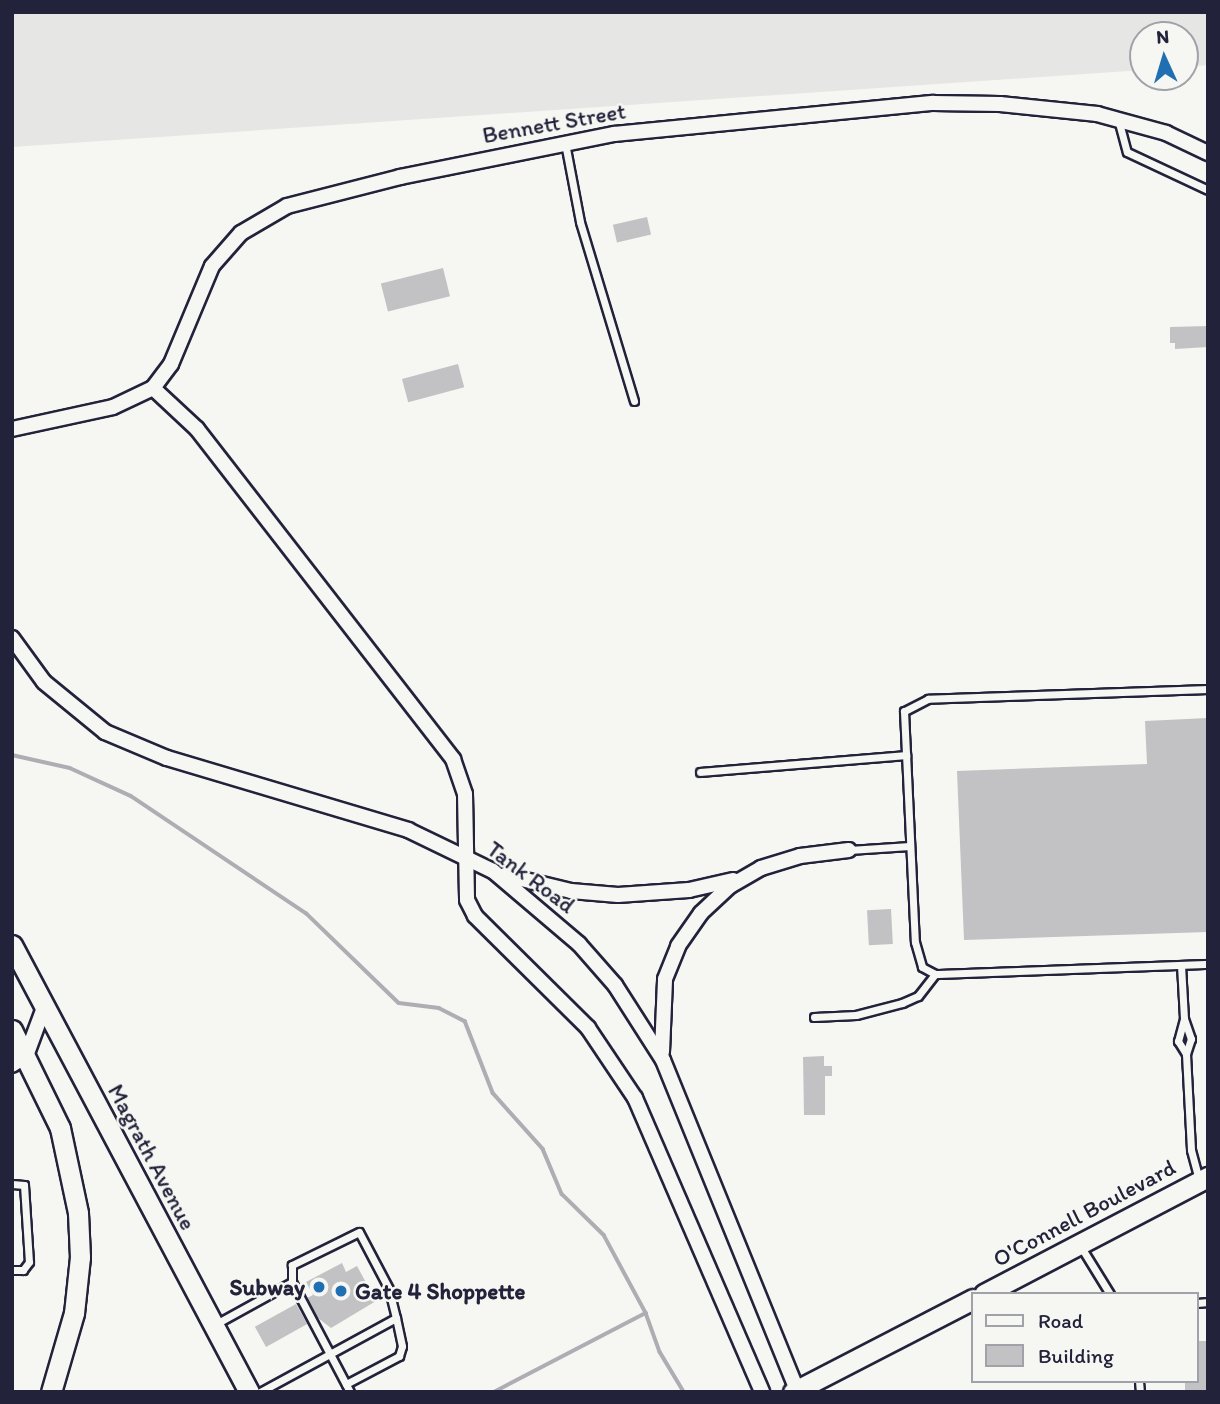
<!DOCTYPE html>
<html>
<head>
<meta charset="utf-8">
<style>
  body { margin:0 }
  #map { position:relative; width:1220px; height:1404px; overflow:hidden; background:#f6f6f2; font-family:Itim,sans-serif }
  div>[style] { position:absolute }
  .built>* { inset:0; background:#e6e6e4 }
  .stream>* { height:3.5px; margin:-1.75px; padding:0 1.75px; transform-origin:1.75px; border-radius:1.75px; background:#adadb3 }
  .building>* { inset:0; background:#c2c2c4; transform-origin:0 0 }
  .roads { filter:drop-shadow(2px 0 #22223b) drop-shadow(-2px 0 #22223b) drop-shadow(0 2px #22223b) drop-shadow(0 -2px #22223b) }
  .lane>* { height:7px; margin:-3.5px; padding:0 3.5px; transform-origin:3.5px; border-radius:3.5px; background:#f6f6f2 }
  .street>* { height:14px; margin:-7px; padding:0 7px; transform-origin:7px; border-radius:7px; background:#f6f6f2 }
  .secondary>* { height:19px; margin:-9.5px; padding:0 9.5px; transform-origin:9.5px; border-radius:9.5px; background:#f6f6f2 }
  .dots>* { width:19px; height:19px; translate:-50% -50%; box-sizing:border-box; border:4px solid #f6f6f2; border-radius:50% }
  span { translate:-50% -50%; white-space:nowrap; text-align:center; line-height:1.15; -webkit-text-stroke:5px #f6f6f2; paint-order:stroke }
  .street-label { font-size:23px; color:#22223b }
  .poi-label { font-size:23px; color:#22223b; font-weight:700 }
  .right { translate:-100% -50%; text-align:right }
  .left { translate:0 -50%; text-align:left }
  .frame { position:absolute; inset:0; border:14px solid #22223b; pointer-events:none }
  .legend { position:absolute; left:971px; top:1292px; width:228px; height:91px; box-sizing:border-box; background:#f6f6f2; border:2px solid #a1a1a9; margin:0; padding:9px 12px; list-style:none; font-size:21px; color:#22223b }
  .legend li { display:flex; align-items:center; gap:14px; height:35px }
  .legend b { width:35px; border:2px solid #a1a1a9 }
  .north { position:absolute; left:1129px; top:21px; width:70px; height:70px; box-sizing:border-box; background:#f6f6f2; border:2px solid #a1a1a9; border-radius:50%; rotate:356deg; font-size:19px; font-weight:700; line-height:28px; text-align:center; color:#22223b }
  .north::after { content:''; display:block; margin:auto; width:24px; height:32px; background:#1f6fb2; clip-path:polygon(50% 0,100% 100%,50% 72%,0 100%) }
</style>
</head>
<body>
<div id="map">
  <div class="built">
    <i style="clip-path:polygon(12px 12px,1208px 12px,1208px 65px,1185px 67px,1185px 35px,1143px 35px,1143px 70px,12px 147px)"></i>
  </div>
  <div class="stream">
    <i style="left:12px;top:755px;width:59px;rotate:12.6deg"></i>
    <i style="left:70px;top:768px;width:67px;rotate:24.7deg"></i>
    <i style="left:131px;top:796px;width:211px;rotate:33.8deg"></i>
    <i style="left:306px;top:913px;width:129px;rotate:44.1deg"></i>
    <i style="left:399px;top:1003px;width:40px;rotate:7.1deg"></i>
    <i style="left:439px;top:1008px;width:29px;rotate:27deg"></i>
    <i style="left:465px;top:1021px;width:77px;rotate:68.7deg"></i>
    <i style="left:493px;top:1093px;width:75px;rotate:48.2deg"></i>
    <i style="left:543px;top:1149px;width:49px;rotate:67.1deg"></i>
    <i style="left:562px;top:1194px;width:59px;rotate:44.3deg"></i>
    <i style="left:604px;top:1235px;width:89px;rotate:61.7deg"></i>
    <i style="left:646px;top:1313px;width:41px;rotate:70.3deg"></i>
    <i style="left:660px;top:1352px;width:47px;rotate:59deg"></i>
    <i style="left:494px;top:1392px;width:171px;rotate:-27.5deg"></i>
  </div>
  <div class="building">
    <i style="left:647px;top:217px;width:18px;height:35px;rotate:77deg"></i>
    <i style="left:443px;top:268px;width:29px;height:64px;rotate:76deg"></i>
    <i style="clip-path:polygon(1208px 326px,1208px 347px,1175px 349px,1175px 343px,1170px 343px,1170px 327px)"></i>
    <i style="left:458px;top:364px;width:24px;height:58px;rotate:75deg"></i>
    <i style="clip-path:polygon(1208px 718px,1208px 932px,964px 940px,957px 771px,1147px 764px,1145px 721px)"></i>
    <i style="left:891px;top:909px;width:35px;height:24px;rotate:87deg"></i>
    <i style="clip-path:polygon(824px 1056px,824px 1066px,832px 1066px,832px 1076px,825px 1076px,825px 1115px,804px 1115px,803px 1057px)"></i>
    <i style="clip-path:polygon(342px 1263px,346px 1272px,357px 1266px,376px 1301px,331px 1328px,318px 1318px,307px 1298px,313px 1295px,306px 1282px)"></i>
    <i style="left:296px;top:1304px;width:23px;height:47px;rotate:61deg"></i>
    <i style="clip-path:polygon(1197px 1341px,1208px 1341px,1208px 1392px,1185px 1392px,1185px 1381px,1197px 1381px)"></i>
  </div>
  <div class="roads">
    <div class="lane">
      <i style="left:1118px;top:119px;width:34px;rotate:75deg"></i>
      <i style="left:1127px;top:152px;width:89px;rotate:25.1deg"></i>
      <i style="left:565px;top:143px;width:80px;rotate:79.2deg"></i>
      <i style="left:580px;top:222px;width:187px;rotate:73.2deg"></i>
      <i style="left:1208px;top:689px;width:280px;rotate:178deg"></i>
      <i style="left:928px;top:699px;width:27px;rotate:153deg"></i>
      <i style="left:904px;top:711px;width:231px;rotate:87.3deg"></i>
      <i style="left:915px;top:942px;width:26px;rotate:74deg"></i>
      <i style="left:922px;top:967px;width:15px;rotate:28deg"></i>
      <i style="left:935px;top:974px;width:273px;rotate:-2.1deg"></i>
      <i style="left:700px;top:772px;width:207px;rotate:-4.7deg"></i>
      <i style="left:849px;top:850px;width:61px;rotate:-3.8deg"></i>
      <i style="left:1181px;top:965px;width:54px;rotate:86.8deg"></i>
      <i style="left:1184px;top:1019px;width:23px;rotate:105deg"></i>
      <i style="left:1178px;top:1041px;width:15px;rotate:58deg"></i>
      <i style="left:1186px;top:1054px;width:16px;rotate:-72deg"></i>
      <i style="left:1191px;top:1039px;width:21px;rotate:-109deg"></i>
      <i style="left:814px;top:1017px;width:42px;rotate:-2.7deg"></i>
      <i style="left:856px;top:1015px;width:48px;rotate:-14.6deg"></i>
      <i style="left:902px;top:1003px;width:17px;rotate:-24deg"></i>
      <i style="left:918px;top:996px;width:28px;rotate:-52deg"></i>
      <i style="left:1186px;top:1054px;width:96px;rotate:87deg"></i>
      <i style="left:1191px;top:1150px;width:31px;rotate:75deg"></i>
      <i style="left:12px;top:1184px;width:12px;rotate:5deg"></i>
      <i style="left:24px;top:1185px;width:77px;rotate:86.3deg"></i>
      <i style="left:29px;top:1262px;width:10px;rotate:127deg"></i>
      <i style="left:23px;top:1270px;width:11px;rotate:180deg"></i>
      <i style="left:1081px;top:1247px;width:55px;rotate:58.3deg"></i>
      <i style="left:1197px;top:1303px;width:11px;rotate:-5deg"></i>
      <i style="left:214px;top:1325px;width:89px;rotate:-28.9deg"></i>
      <i style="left:292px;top:1282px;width:124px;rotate:62.2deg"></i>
      <i style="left:1139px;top:1381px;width:11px;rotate:85deg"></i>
      <i style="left:346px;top:1384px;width:60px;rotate:-27.8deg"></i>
      <i style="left:399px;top:1356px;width:10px;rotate:-73deg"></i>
      <i style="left:402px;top:1346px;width:29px;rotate:-102deg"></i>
      <i style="left:260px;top:1392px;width:155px;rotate:-28.6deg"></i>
      <i style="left:396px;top:1318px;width:30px;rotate:-104deg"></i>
      <i style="left:389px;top:1289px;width:64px;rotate:-117.8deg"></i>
      <i style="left:359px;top:1232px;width:75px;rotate:153.8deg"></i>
      <i style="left:292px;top:1265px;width:17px;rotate:90deg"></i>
    </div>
    <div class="street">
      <i style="left:153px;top:388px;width:60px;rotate:43deg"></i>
      <i style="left:197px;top:429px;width:418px;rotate:52.2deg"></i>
      <i style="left:453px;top:759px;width:37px;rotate:71deg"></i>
      <i style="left:465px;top:794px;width:106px;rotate:88.9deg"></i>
      <i style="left:467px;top:900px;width:18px;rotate:63deg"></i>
      <i style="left:475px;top:916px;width:159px;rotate:44.7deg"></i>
      <i style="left:588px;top:1028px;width:84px;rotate:56.1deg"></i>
      <i style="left:635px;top:1098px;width:320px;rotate:66.6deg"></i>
      <i style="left:12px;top:429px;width:103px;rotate:-12.3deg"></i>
      <i style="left:113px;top:407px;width:44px;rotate:-25.4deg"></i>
      <i style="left:153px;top:388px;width:30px;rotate:-53deg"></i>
      <i style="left:171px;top:364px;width:106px;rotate:-67.3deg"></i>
      <i style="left:212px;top:266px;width:44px;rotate:-48.7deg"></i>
      <i style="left:241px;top:233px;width:53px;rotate:-30.4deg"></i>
      <i style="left:287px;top:206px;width:117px;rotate:-14.4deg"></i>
      <i style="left:400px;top:177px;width:218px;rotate:-11.4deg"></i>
      <i style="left:614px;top:134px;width:321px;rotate:-5.6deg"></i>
      <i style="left:933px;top:103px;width:67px;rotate:0.9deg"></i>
      <i style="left:1000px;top:104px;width:98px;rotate:5.9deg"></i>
      <i style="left:1097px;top:114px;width:72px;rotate:15.4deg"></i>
      <i style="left:1166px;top:133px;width:47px;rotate:25.5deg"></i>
      <i style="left:12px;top:638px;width:54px;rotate:54deg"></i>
      <i style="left:44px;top:682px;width:79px;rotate:39.3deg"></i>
      <i style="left:105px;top:732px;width:67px;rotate:22.8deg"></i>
      <i style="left:167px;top:758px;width:252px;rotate:16.6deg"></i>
      <i style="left:408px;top:830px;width:94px;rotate:25.8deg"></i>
      <i style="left:493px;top:871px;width:113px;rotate:40.3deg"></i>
      <i style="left:579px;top:944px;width:55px;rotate:48.7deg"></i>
      <i style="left:615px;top:985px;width:89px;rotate:57.4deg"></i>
      <i style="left:663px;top:1060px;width:358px;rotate:67.9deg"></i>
      <i style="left:505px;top:875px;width:68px;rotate:13.6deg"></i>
      <i style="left:571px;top:891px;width:47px;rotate:4.9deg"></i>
      <i style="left:618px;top:895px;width:71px;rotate:-4deg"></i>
      <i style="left:689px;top:890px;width:45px;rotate:-12.8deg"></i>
      <i style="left:662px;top:1052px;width:73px;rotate:-87.6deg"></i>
      <i style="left:665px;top:979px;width:35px;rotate:-68deg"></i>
      <i style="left:678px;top:946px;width:40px;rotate:-55.1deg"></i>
      <i style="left:701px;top:913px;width:40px;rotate:-43deg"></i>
      <i style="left:730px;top:886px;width:36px;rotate:-30deg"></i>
      <i style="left:761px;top:868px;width:41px;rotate:-17.1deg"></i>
      <i style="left:800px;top:856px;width:49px;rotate:-7deg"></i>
      <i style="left:12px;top:1065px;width:17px;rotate:-33deg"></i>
      <i style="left:26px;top:1056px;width:54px;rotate:-69.6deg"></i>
    </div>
    <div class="secondary">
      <i style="left:12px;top:945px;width:506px;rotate:62.07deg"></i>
      <i style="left:12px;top:1030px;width:109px;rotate:63.9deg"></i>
      <i style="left:60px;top:1128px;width:87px;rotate:78deg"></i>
      <i style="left:78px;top:1213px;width:44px;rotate:87.4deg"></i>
      <i style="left:80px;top:1257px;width:56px;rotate:96.1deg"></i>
      <i style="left:74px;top:1313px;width:82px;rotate:106.2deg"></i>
      <i style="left:984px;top:1294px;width:253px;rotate:-27.6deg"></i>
      <i style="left:793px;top:1392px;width:203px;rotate:-27.3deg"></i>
    </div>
  </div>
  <div class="dots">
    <i style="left:319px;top:1287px;background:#1f6fb2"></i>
    <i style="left:341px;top:1291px;background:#1f6fb2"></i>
  </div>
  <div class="street-label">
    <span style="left:554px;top:123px;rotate:-10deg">Bennett Street</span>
    <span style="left:531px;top:877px;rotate:37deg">Tank Road</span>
    <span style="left:152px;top:1157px;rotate:62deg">Magrath Avenue</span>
    <span style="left:1084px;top:1213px;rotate:-28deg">O'Connell Boulevard</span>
  </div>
  <div class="poi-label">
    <span class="right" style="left:305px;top:1287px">Subway</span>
    <span class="left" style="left:355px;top:1291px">Gate 4 Shoppette</span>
  </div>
  <div class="frame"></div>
  <ul class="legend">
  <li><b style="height:9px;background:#f6f6f2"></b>Road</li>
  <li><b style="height:19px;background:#c2c2c4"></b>Building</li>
  </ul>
  <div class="north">N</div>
</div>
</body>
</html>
